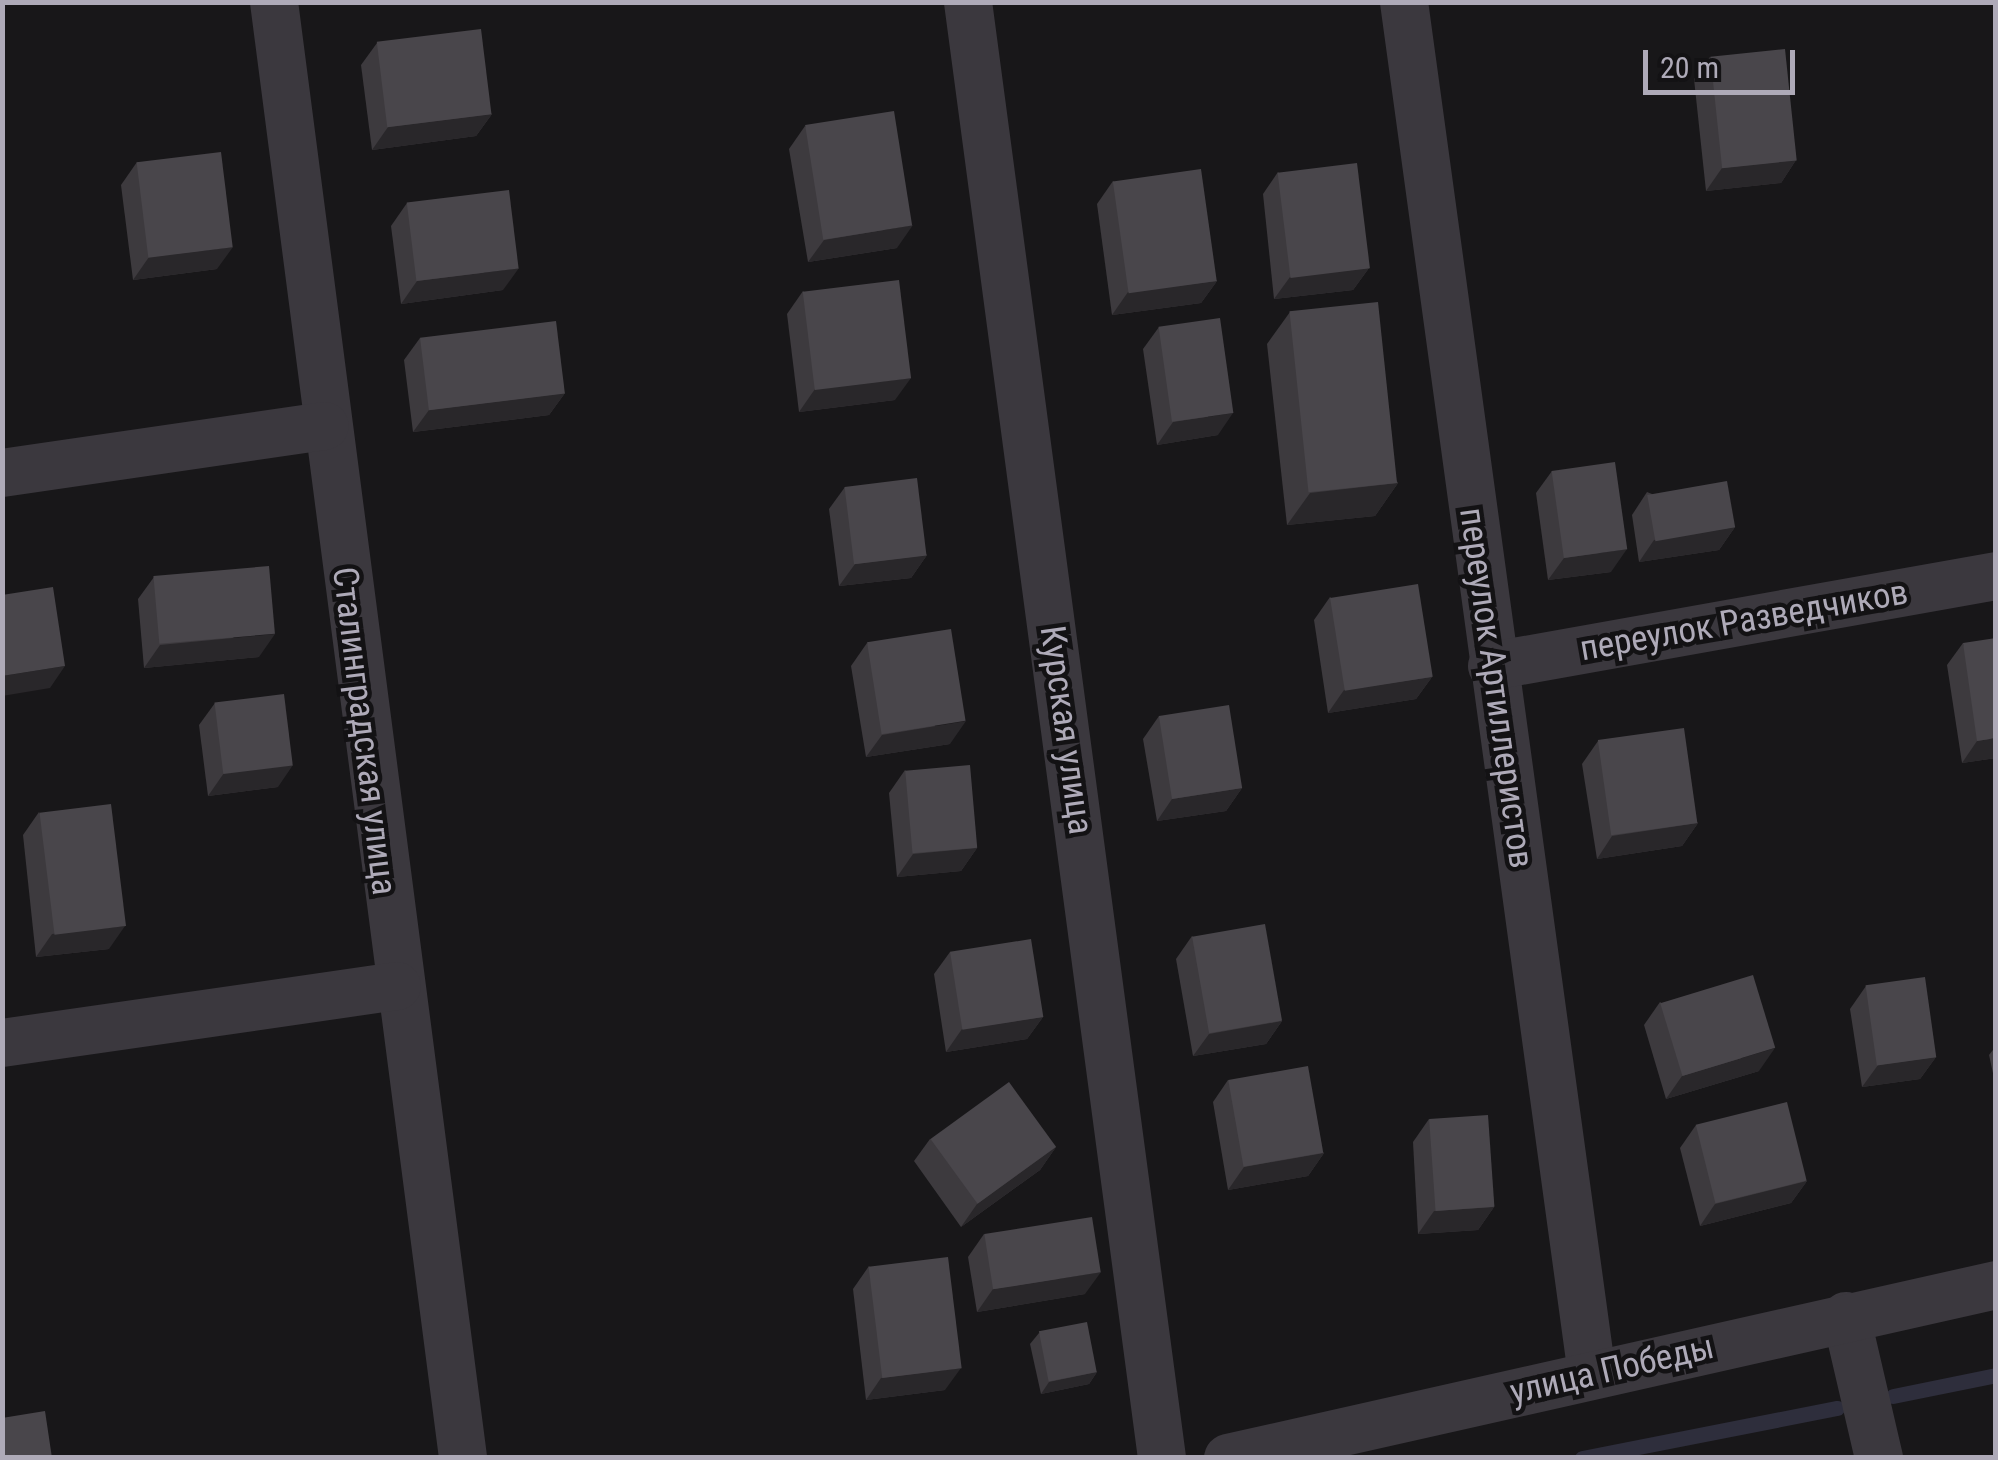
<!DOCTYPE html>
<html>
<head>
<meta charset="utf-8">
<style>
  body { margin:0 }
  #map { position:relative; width:1998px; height:1460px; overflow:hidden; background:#181719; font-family:"Roboto Condensed",sans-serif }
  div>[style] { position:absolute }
  .stream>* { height:15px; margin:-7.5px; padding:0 7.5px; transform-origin:7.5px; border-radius:7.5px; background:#2e2e3c }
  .minor>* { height:48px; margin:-24px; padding:0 24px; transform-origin:24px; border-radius:24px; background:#3b383e }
  .wall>* { inset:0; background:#3d3a3e }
  .shaded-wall>* { inset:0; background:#29272a }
  .building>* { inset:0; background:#49464b; transform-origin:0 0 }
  span { translate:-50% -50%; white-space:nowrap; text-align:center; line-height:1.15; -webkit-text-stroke:9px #131214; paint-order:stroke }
  .street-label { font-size:35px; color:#aeaab8 }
  .frame { position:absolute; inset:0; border:5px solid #aeaab8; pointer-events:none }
  .scale { position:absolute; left:1643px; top:50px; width:152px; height:45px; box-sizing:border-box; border:5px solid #aeaab8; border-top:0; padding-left:12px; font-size:30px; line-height:35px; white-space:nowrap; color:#aeaab8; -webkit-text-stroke:8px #131214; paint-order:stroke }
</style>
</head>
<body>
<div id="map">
  <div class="stream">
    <i style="left:1893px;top:1396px;width:105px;rotate:-11.5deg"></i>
    <i style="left:1582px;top:1458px;width:260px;rotate:-11.1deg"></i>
  </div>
  <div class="minor">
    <i style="left:274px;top:2px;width:1468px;rotate:82.6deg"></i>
    <i style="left:968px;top:2px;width:1469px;rotate:82.41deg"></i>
    <i style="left:1404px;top:2px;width:1385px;rotate:82.2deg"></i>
    <i style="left:2px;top:473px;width:326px;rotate:-8.3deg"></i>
    <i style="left:1492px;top:666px;width:512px;rotate:-10.12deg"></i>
    <i style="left:2px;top:1043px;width:399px;rotate:-8.2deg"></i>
    <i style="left:1846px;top:1316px;width:146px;rotate:76.9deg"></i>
    <i style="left:1228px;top:1458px;width:787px;rotate:-12.69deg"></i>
  </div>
  <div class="wall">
    <i style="clip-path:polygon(377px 43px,492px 114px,476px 136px,372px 150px,361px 65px)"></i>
    <i style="clip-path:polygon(1710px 57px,1796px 160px,1781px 183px,1706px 191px,1694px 79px)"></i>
    <i style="clip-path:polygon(805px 126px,897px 248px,808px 262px,789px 149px)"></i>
    <i style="clip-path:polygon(137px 162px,217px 269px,133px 280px,121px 185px)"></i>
    <i style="clip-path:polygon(1278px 172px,1369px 268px,1353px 290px,1274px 299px,1263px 194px)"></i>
    <i style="clip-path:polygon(1113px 181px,1217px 281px,1201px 303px,1112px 315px,1097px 204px)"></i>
    <i style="clip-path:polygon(407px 203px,503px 290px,401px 304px,391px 226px)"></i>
    <i style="clip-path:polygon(803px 291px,895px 400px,799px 412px,787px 314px)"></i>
    <i style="clip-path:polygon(1290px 312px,1398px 483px,1375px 516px,1287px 525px,1267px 344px)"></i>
    <i style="clip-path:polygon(1159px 327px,1218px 435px,1157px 445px,1143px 349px)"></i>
    <i style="clip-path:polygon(420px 338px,565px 393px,549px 415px,413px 432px,404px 360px)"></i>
    <i style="clip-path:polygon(1552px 471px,1611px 572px,1548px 580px,1536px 493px)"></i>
    <i style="clip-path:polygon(845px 487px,927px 555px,911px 578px,839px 586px,829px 509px)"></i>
    <i style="clip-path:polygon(1647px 492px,1735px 527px,1719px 550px,1639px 562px,1632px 515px)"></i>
    <i style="clip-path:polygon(154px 577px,259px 657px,144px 668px,138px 599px)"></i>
    <i style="clip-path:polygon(1330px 597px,1432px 677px,1416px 699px,1328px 713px,1314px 620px)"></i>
    <i style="clip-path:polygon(867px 643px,950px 744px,866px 757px,851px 666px)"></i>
    <i style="clip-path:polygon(1963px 643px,1996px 758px,1962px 763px,1947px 665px)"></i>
    <i style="clip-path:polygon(215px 703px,278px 787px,208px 796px,199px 725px)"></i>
    <i style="clip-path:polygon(1159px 716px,1242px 788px,1226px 811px,1157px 821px,1143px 739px)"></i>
    <i style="clip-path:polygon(1598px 741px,1698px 823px,1682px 846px,1597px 859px,1582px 764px)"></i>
    <i style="clip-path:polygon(905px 770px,977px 848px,961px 871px,897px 877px,889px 793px)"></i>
    <i style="clip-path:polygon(39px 812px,109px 949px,36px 957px,23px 835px)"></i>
    <i style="clip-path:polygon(1192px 936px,1282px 1021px,1266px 1044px,1193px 1056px,1176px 959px)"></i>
    <i style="clip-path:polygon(950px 952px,1043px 1017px,1027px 1039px,946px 1052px,934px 974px)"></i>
    <i style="clip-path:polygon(1866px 986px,1936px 1057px,1920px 1079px,1862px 1087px,1850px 1009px)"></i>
    <i style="clip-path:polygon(1660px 1002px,1759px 1071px,1666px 1099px,1644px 1025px)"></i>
    <i style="clip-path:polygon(1996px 1046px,1996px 1087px,1989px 1055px)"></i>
    <i style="clip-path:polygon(1228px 1080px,1324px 1153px,1308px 1176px,1228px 1190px,1213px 1102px)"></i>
    <i style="clip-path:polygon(1429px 1119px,1494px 1207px,1478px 1230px,1418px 1234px,1413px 1142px)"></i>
    <i style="clip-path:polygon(1696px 1125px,1807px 1181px,1791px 1203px,1700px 1226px,1680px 1148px)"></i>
    <i style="clip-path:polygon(930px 1139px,1056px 1147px,1040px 1170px,961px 1227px,914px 1161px)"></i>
    <i style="clip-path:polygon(984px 1234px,1085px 1294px,977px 1312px,968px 1257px)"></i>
    <i style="clip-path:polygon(869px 1266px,945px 1390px,866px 1400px,853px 1289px)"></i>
    <i style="clip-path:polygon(1039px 1333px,1097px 1372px,1089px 1384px,1041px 1394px,1030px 1344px)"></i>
  </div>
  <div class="shaded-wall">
    <i style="clip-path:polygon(492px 114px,476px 136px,372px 150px,388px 127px)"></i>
    <i style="clip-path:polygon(1796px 160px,1781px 183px,1706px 191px,1722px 168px)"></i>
    <i style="clip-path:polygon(913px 225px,897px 248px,808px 262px,824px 240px)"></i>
    <i style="clip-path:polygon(233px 247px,217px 269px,133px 280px,149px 257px)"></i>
    <i style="clip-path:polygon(519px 268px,503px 290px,401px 304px,417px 281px)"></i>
    <i style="clip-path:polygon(1369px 268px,1353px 290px,1274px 299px,1290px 277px)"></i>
    <i style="clip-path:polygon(1217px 281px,1201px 303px,1112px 315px,1128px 292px)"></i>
    <i style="clip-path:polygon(911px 378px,895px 400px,799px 412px,815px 389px)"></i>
    <i style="clip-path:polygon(565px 393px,549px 415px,413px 432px,429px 410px)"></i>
    <i style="clip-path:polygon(1233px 413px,1218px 435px,1157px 445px,1173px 422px)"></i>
    <i style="clip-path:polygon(1398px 483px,1375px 516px,1287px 525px,1310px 493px)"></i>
    <i style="clip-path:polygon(1735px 527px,1719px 550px,1639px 562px,1654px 540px)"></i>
    <i style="clip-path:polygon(1627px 549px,1611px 572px,1548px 580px,1564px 558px)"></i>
    <i style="clip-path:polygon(927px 555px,911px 578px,839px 586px,855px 564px)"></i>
    <i style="clip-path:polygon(275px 634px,259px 657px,144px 668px,160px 645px)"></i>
    <i style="clip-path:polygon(65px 666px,50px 688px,2px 696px,2px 676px)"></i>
    <i style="clip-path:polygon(1432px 677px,1416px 699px,1328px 713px,1344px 690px)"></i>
    <i style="clip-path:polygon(966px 721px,950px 744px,866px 757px,882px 735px)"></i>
    <i style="clip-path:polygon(1996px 738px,1996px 758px,1962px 763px,1977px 741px)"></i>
    <i style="clip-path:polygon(293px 765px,278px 787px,208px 796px,224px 773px)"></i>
    <i style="clip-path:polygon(1242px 788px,1226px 811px,1157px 821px,1172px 799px)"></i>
    <i style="clip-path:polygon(1698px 823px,1682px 846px,1597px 859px,1612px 836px)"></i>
    <i style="clip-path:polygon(977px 848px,961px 871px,897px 877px,913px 854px)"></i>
    <i style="clip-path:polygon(125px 926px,109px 949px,36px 957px,52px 934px)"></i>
    <i style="clip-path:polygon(1043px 1017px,1027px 1039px,946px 1052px,962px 1029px)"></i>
    <i style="clip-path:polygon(1282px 1021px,1266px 1044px,1193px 1056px,1209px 1034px)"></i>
    <i style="clip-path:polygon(1775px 1048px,1759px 1071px,1666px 1099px,1682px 1076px)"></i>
    <i style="clip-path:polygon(1936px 1057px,1920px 1079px,1862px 1087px,1878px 1065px)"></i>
    <i style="clip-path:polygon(1056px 1147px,1040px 1170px,961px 1227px,977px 1204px)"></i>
    <i style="clip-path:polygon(1324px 1153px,1308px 1176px,1228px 1190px,1244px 1167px)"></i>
    <i style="clip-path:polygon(1807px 1181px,1791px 1203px,1700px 1226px,1715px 1204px)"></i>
    <i style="clip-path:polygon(1494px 1207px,1478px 1230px,1418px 1234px,1434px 1211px)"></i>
    <i style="clip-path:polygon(1101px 1272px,1085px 1294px,977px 1312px,993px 1289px)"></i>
    <i style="clip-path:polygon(961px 1368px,945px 1390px,866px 1400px,881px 1378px)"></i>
    <i style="clip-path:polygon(1097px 1372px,1089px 1384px,1041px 1394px,1049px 1382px)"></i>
  </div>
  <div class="building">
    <i style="left:481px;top:29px;width:86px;height:105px;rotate:83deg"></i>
    <i style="left:1785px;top:49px;width:112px;height:75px;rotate:84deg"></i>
    <i style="left:894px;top:111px;width:116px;height:90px;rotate:81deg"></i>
    <i style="left:221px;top:152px;width:96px;height:85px;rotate:83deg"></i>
    <i style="left:1357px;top:163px;width:106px;height:80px;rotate:83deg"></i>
    <i style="left:1201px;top:169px;width:113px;height:89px;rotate:82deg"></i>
    <i style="left:509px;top:190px;width:79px;height:103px;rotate:83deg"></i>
    <i style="left:899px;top:280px;width:99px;height:97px;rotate:83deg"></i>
    <i style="left:1378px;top:302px;width:182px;height:89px;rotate:84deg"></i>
    <i style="left:1220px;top:318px;width:96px;height:62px;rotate:82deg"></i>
    <i style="left:556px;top:321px;width:73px;height:137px;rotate:83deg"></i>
    <i style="left:1615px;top:462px;width:88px;height:64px;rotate:82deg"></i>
    <i style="left:917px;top:478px;width:78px;height:73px;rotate:83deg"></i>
    <i style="left:1727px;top:481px;width:47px;height:81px;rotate:80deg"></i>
    <i style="left:269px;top:566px;width:68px;height:116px;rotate:85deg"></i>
    <i style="left:1418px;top:584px;width:94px;height:89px;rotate:81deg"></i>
    <i style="clip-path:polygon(53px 587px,65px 666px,2px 676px,2px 595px)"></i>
    <i style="left:951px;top:629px;width:93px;height:85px;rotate:81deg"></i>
    <i style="clip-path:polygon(1996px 638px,1996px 738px,1977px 741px,1963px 643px)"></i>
    <i style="left:284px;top:694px;width:72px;height:70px;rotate:83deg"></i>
    <i style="left:1229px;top:705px;width:84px;height:71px;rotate:81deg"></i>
    <i style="left:1684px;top:728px;width:96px;height:87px;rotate:82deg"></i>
    <i style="left:970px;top:765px;width:83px;height:65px;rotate:85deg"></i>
    <i style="left:111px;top:804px;width:123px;height:72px;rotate:83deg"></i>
    <i style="left:1265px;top:924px;width:98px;height:74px;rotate:80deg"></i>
    <i style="left:1031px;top:939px;width:79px;height:82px;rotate:81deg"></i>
    <i style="left:1753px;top:975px;width:76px;height:97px;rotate:73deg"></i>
    <i style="left:1925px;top:977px;width:81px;height:60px;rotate:82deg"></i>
    <i style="left:1308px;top:1066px;width:88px;height:81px;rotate:80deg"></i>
    <i style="left:1009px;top:1082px;width:80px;height:97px;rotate:54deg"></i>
    <i style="left:1787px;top:1102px;width:81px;height:94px;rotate:76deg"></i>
    <i style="left:1488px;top:1115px;width:92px;height:59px;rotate:86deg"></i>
    <i style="left:1092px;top:1217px;width:56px;height:109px;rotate:81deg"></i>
    <i style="left:948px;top:1257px;width:112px;height:80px;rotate:83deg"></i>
    <i style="left:1087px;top:1322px;width:51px;height:49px;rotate:79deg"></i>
    <i style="clip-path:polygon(45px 1411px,52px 1458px,2px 1458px,2px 1418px)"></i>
  </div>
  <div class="street-label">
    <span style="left:1744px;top:621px;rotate:-10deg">переулок Разведчиков</span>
    <span style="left:1496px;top:688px;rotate:82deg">переулок Артиллеристов</span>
    <span style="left:1066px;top:730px;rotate:82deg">Курская улица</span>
    <span style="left:364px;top:731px;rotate:83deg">Сталинградская улица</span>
    <span style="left:1612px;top:1370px;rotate:-13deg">улица Победы</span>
  </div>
  <div class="frame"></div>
  <div class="scale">20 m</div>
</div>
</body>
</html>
